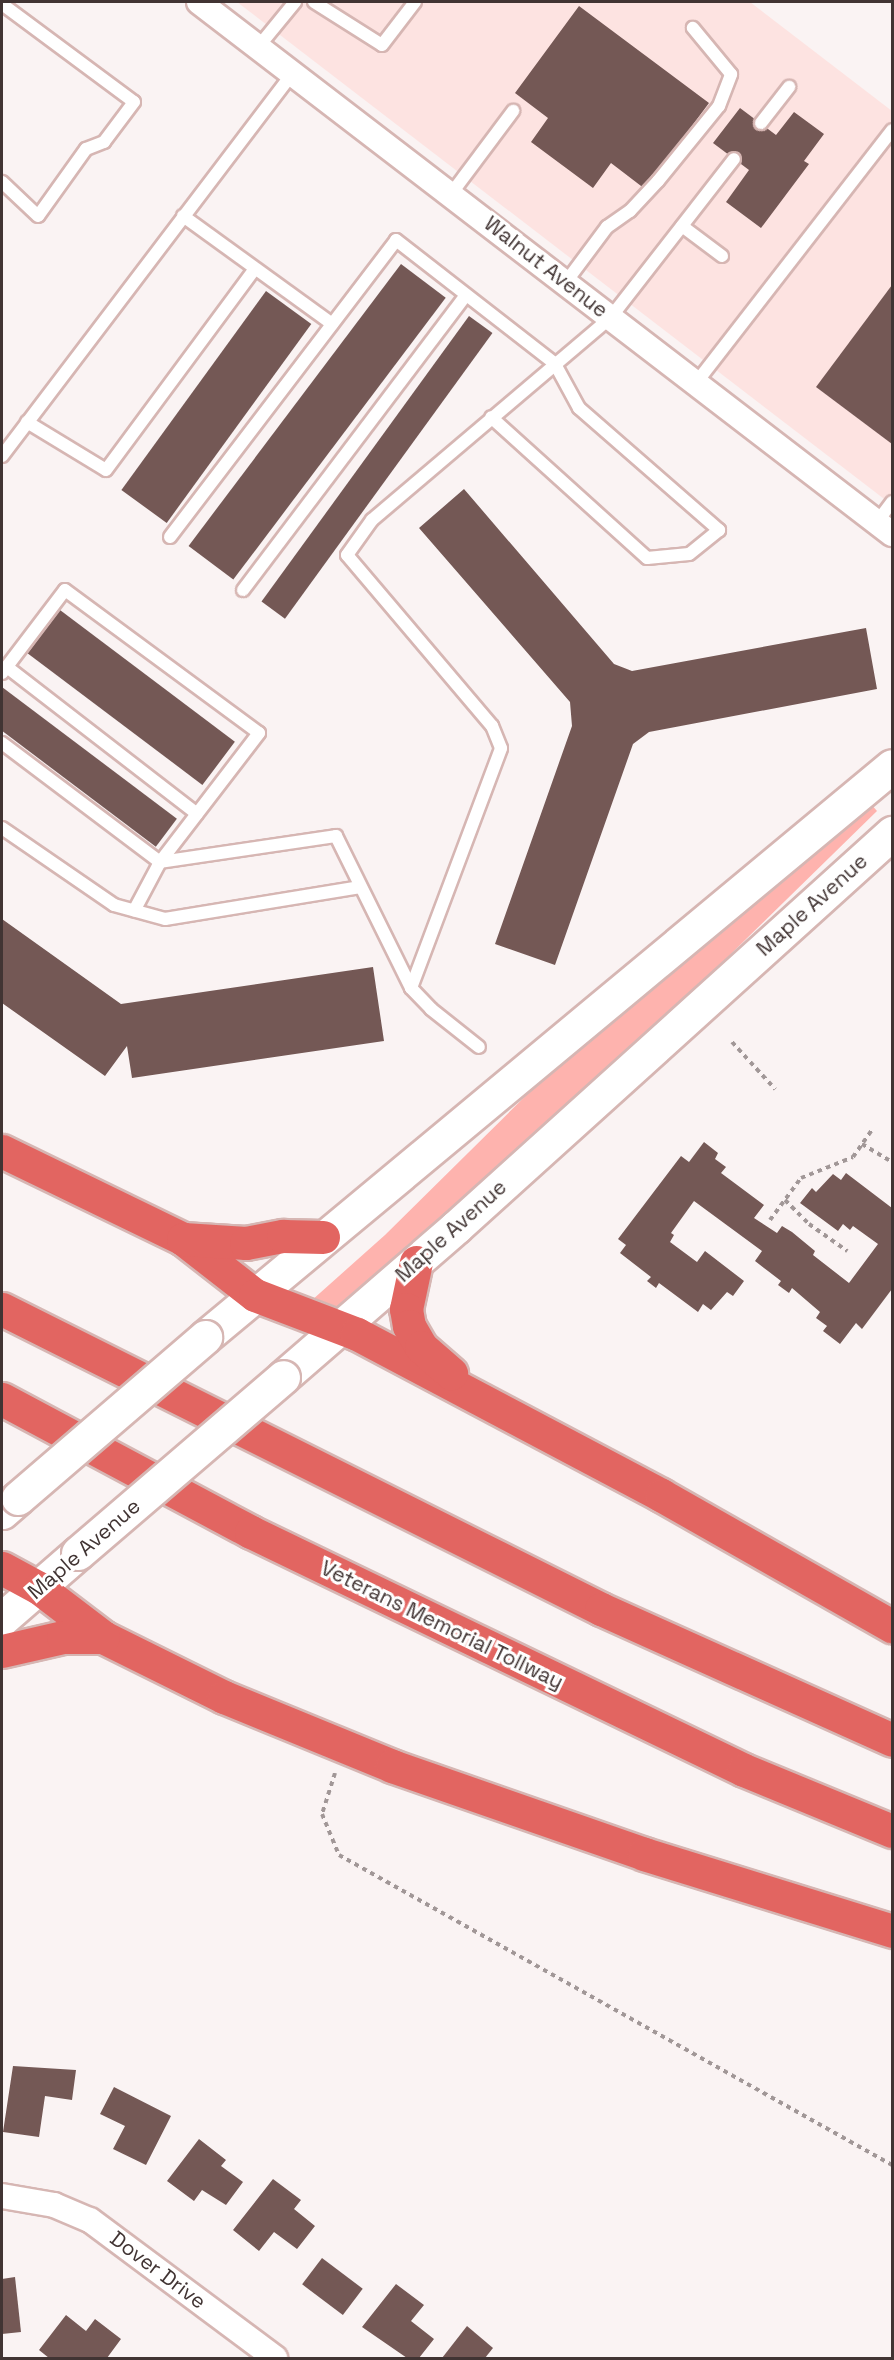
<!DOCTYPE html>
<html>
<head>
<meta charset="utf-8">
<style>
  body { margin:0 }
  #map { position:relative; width:894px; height:2360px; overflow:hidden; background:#faf3f3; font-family:"Space Grotesk",sans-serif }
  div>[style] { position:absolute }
  .built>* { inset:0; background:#fde3e1 }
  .green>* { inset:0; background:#feb3ae }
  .building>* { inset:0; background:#745855; transform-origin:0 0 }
  .path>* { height:4px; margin-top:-2px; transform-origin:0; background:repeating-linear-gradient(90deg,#a19797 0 4.5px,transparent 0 9px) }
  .roads { filter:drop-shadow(2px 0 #d6b6b3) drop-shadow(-2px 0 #d6b6b3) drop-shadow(0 2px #d6b6b3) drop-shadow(0 -2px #d6b6b3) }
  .service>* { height:12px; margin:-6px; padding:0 6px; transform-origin:6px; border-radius:6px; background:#fff }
  .minor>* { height:24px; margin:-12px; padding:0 12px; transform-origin:12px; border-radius:12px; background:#fff }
  .secondary>* { height:33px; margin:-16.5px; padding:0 16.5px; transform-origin:16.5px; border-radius:16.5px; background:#fff }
  .motorway>* { height:33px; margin:-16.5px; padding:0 16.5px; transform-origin:16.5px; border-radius:16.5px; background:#e26561 }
  .bridges { filter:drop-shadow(2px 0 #d6b6b3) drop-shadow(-2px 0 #d6b6b3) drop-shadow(0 2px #d6b6b3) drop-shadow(0 -2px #d6b6b3) }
  .secondary-bridge>* { height:33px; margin:-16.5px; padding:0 16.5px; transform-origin:16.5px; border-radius:16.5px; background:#fff }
  span { translate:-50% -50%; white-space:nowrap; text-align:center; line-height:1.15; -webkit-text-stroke:6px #fff; paint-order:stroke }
  .street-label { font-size:21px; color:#413433 }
  .frame { position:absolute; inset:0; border:3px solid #413433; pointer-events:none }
</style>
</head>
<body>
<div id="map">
  <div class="built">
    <i style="clip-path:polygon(237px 2px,750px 2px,892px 111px,892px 505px)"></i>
  </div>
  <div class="green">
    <i style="clip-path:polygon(870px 803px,877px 811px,688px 996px,335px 1314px,311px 1301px,385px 1235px,565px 1057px)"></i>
  </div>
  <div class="building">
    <i style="clip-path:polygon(579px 6px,709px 103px,645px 189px,611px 163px,593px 188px,531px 142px,548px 118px,515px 93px)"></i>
    <i style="clip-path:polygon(740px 108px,776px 135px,794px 112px,824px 134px,804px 161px,809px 164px,761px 228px,726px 202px,749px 170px,713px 143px)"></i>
    <i style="left:401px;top:264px;width:56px;height:353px;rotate:37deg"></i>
    <i style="clip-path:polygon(892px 285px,892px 444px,816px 387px)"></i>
    <i style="left:266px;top:291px;width:56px;height:246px;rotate:36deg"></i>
    <i style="left:469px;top:316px;width:29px;height:353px;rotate:36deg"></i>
    <i style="clip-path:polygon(464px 489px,614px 664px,632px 671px,866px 628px,877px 689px,649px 732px,633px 744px,555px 965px,495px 944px,572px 726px,570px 702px,419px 528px)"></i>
    <i style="left:60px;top:610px;width:219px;height:54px;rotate:37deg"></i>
    <i style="left:2px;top:687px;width:219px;height:35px;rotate:37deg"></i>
    <i style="clip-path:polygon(2px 919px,121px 1004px,373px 967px,384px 1041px,132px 1078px,127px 1046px,105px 1076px,2px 1003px)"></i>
    <i style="clip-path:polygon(704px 1142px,718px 1153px,715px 1159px,726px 1167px,721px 1173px,764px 1205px,754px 1218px,777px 1233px,782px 1226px,792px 1232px,815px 1251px,813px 1255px,849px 1283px,878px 1244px,853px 1226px,850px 1230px,843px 1224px,838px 1231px,800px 1203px,812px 1188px,816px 1192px,833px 1174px,841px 1180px,846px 1173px,892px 1208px,892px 1289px,862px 1329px,856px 1323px,840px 1344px,823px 1331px,827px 1326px,816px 1318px,820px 1312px,792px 1288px,789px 1293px,778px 1285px,781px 1281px,755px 1261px,762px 1251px,694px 1201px,671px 1233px,674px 1235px,670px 1242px,697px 1262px,705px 1251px,744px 1281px,733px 1296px,727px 1292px,711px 1310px,703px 1304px,698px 1312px,659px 1283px,656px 1288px,647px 1281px,651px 1277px,620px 1253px,626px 1245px,618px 1239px,681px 1156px,689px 1162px)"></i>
    <i style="clip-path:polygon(13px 2066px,76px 2070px,72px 2100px,45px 2096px,39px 2137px,3px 2132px)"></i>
    <i style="clip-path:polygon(114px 2087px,171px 2116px,146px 2165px,113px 2149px,125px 2126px,100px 2114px)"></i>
    <i style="clip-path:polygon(199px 2139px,226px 2160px,221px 2166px,243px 2182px,226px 2205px,202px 2190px,194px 2201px,167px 2181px)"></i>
    <i style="clip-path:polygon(273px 2179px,301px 2200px,294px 2209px,315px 2226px,297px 2249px,274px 2232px,259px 2251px,233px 2230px)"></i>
    <i style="left:322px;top:2258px;width:51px;height:33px;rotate:37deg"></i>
    <i style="clip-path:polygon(15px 2277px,21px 2332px,2px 2334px,2px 2279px)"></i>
    <i style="clip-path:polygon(396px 2284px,424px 2305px,411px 2321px,434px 2339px,419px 2358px,407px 2358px,362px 2327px)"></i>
    <i style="clip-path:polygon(66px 2315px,86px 2331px,95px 2319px,121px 2339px,107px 2358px,49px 2358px,39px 2350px)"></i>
    <i style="clip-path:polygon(467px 2326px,493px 2348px,485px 2358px,442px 2358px)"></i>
  </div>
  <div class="path">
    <i style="left:732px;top:1042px;width:64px;rotate:47.5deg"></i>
    <i style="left:862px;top:1144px;width:35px;rotate:31deg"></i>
    <i style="left:785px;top:1200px;width:34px;rotate:45deg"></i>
    <i style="left:809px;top:1224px;width:47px;rotate:35.4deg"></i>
    <i style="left:770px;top:1220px;width:52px;rotate:-53.6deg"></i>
    <i style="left:801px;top:1178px;width:56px;rotate:-22deg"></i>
    <i style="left:853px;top:1157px;width:33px;rotate:-55deg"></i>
    <i style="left:335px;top:1773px;width:43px;rotate:107.6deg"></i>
    <i style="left:322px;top:1814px;width:44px;rotate:67.5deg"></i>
    <i style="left:339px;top:1855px;width:634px;rotate:29.27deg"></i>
  </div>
  <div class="roads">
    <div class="service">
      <i style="left:314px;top:2px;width:80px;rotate:32.3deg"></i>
      <i style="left:382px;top:45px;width:54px;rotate:-52.5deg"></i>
      <i style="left:2px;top:4px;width:164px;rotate:36.6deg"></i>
      <i style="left:134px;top:102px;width:50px;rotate:126.9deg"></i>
      <i style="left:104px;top:142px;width:19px;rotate:159deg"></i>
      <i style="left:86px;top:149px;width:82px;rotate:125.6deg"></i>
      <i style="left:38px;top:216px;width:50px;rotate:-136.6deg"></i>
      <i style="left:259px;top:46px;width:57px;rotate:-50.7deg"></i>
      <i style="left:761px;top:123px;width:46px;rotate:-52.1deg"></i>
      <i style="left:451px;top:194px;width:104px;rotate:-53.2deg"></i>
      <i style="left:183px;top:216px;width:184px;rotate:35.9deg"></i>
      <i style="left:682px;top:226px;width:50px;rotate:36.9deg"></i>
      <i style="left:566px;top:282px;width:69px;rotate:-53.3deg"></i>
      <i style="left:607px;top:227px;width:28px;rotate:-35deg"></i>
      <i style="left:630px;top:211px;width:41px;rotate:-47deg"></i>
      <i style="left:658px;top:181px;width:97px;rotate:-50.9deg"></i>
      <i style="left:719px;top:106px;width:34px;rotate:-69deg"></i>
      <i style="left:731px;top:74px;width:60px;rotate:-129.6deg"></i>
      <i style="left:696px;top:383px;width:320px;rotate:-52.2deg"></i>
      <i style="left:27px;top:422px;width:92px;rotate:31.3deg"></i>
      <i style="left:106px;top:470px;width:250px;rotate:-53.5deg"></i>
      <i style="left:2px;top:456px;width:482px;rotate:-52.8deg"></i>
      <i style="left:877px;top:522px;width:25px;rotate:-53deg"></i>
      <i style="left:170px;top:537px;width:373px;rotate:-52.7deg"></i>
      <i style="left:396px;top:240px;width:202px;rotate:37.9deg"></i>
      <i style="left:555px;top:364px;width:50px;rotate:61.4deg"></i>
      <i style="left:579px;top:408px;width:186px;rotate:41.1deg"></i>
      <i style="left:719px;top:530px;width:38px;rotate:141deg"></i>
      <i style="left:689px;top:554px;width:42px;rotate:174.6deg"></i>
      <i style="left:647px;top:558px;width:210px;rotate:-137.9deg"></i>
      <i style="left:243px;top:590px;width:368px;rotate:-52.9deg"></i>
      <i style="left:7px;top:667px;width:240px;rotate:37.7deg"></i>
      <i style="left:2px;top:673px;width:104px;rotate:-52.8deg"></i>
      <i style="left:65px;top:590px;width:241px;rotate:36.4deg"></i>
      <i style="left:259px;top:733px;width:163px;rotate:127.5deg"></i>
      <i style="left:160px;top:862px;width:55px;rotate:118deg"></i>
      <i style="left:2px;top:743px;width:198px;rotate:37deg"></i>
      <i style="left:160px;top:862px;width:178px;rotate:-8.4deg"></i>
      <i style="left:336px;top:836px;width:169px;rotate:63.7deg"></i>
      <i style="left:411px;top:988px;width:29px;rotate:46deg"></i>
      <i style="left:431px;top:1009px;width:61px;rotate:38.4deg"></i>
      <i style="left:2px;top:828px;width:136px;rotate:34.5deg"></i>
      <i style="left:114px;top:905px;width:53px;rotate:15.4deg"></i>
      <i style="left:165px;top:919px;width:198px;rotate:-9.3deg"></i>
      <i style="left:411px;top:988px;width:256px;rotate:-69.4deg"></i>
      <i style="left:501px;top:748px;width:24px;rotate:-112deg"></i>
      <i style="left:492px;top:726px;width:224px;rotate:-130.3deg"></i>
      <i style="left:347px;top:555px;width:43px;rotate:-54.5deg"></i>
      <i style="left:372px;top:520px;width:314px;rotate:-40.3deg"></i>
      <i style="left:611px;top:317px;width:200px;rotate:-52.1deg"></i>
    </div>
    <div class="minor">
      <i style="left:199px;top:2px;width:874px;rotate:37.51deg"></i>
      <i style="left:2px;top:2196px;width:53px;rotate:9.8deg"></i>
      <i style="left:54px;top:2205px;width:39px;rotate:23deg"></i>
      <i style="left:90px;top:2220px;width:231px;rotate:36.7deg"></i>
    </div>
    <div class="secondary">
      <i style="left:205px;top:1337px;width:893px;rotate:-39.73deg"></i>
      <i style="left:283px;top:1377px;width:229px;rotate:-40.9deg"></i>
      <i style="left:456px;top:1227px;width:588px;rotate:-42.1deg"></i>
      <i style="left:2px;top:1512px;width:21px;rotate:-41deg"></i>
      <i style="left:2px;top:1619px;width:101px;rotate:-41deg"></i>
    </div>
    <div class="motorway">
      <i style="left:2px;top:1151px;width:201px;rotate:25.9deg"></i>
      <i style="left:183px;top:1239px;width:91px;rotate:37.9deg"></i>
      <i style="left:255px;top:1295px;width:109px;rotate:20.9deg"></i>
      <i style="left:357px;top:1334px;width:344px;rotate:27.9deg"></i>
      <i style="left:661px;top:1495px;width:266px;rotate:29.6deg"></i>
      <i style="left:183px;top:1239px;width:63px;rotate:3.6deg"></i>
      <i style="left:246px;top:1243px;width:38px;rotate:-11deg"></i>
      <i style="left:283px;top:1236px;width:40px;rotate:1.4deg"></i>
      <i style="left:416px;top:1262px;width:48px;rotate:102deg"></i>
      <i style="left:406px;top:1309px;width:17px;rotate:80deg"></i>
      <i style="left:409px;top:1326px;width:24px;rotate:60deg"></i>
      <i style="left:421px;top:1347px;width:40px;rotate:41deg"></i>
      <i style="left:2px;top:1309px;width:670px;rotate:26.6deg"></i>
      <i style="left:601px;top:1609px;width:319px;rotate:24.2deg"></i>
      <i style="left:2px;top:1399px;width:282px;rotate:28.1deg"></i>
      <i style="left:251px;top:1532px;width:547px;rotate:25.77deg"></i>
      <i style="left:744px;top:1770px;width:160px;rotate:22.4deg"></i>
      <i style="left:2px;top:1568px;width:42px;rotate:28.4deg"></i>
      <i style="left:39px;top:1588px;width:81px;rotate:37.4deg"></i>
      <i style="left:103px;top:1637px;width:135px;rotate:26.4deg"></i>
      <i style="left:224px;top:1697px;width:182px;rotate:22.3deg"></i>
      <i style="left:392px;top:1766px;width:267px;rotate:19.2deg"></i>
      <i style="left:644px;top:1854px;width:260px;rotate:17.2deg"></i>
      <i style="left:2px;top:1651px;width:63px;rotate:-12.9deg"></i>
      <i style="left:63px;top:1637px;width:40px"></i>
    </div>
  </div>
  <div class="bridges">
    <div class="secondary-bridge">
      <i style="left:18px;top:1498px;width:247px;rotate:-40.7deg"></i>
      <i style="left:78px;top:1553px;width:270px;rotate:-40.6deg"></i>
    </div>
  </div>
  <div class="street-label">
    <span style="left:546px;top:267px;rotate:38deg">Walnut Avenue</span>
    <span style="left:812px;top:905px;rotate:-42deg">Maple Avenue</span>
    <span style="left:451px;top:1231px;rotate:-42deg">Maple Avenue</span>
    <span style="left:84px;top:1549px;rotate:-41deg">Maple Avenue</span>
    <span style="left:442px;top:1625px;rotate:26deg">Veterans Memorial Tollway</span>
    <span style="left:158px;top:2270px;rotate:37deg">Dover Drive</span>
  </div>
  <div class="frame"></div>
</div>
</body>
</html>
